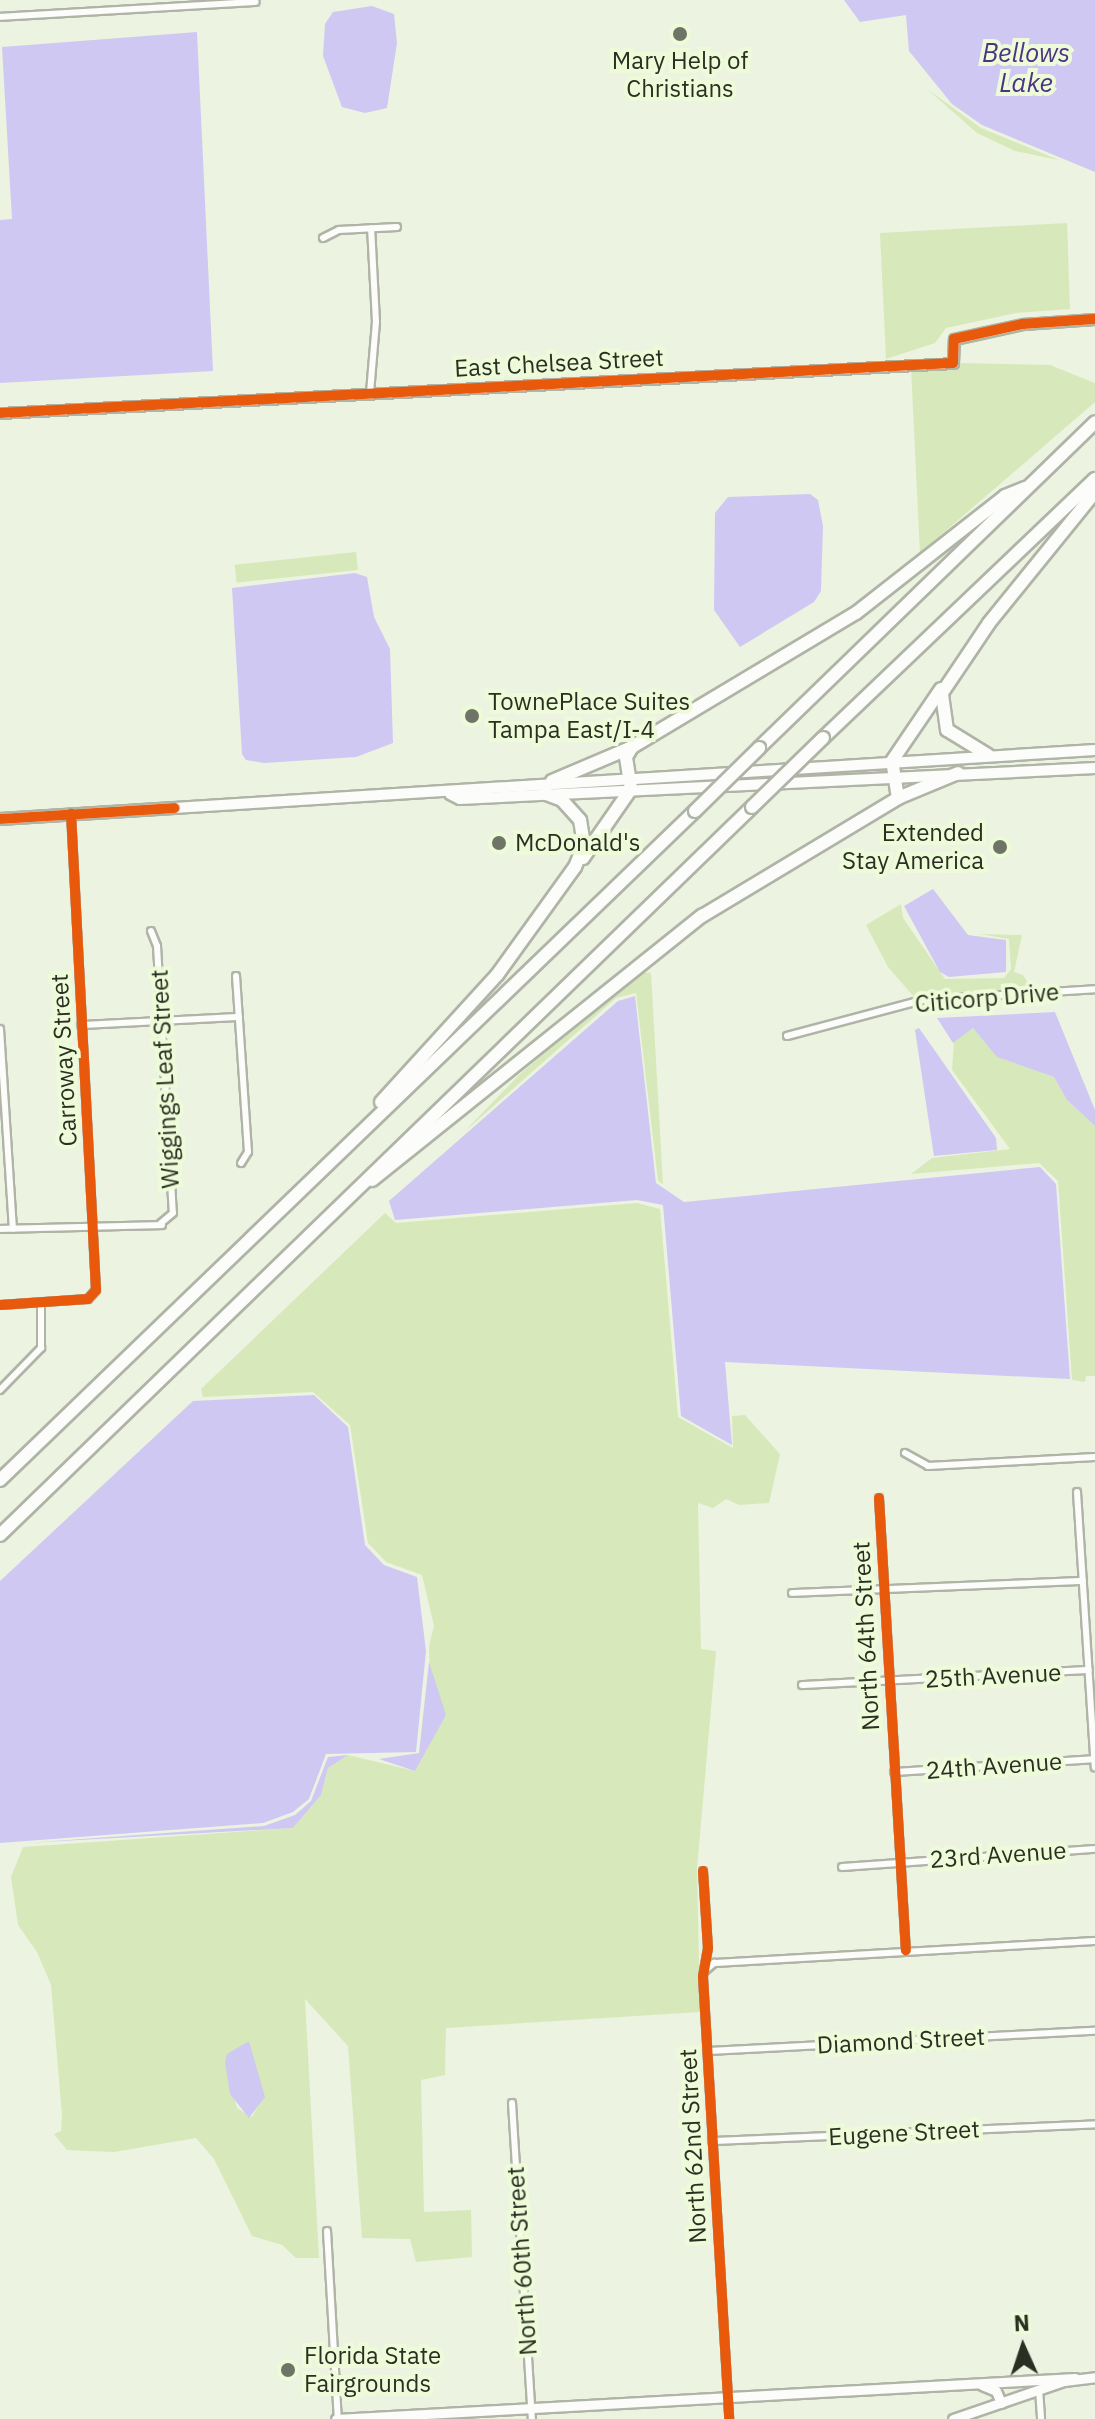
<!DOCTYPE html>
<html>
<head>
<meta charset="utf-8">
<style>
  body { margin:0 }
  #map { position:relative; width:1095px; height:2419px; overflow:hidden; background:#ecf3e1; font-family:"IBM Plex Sans",sans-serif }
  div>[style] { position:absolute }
  .green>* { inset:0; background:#d7e9ba; transform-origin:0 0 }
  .water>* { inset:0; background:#cfc8f3 }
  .roads { filter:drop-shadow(2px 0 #afb4a7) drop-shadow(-2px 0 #afb4a7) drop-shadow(0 2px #afb4a7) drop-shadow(0 -2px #afb4a7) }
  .street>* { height:6px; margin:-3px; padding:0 3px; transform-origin:3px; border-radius:3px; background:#fcfdfa }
  .secondary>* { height:9px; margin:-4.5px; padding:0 4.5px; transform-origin:4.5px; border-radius:4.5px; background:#fcfdfa }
  .primary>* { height:10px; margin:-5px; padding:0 5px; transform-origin:5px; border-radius:5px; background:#fcfdfa }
  .highway>* { height:12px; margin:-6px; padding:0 6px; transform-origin:6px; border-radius:6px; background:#fcfdfa }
  .bridges { filter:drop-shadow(2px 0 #afb4a7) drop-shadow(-2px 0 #afb4a7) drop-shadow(0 2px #afb4a7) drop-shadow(0 -2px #afb4a7) }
  .highway-bridge>* { height:12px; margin:-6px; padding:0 6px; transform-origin:6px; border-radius:6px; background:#fcfdfa }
  .cycleway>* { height:10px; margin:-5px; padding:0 5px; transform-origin:5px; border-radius:5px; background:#e8590c }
  .dots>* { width:22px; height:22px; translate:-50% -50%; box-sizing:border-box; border:4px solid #edfbd9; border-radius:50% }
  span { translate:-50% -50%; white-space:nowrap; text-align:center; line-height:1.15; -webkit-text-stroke:8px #edfbd9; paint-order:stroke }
  .poi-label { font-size:24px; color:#2b2f23 }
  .left { translate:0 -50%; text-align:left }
  .right { translate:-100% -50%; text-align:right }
  .street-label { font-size:24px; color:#2b2f23 }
  .water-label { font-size:26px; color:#4b3583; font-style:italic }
  .north { position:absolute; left:983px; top:2307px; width:80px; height:80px; -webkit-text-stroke:6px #edfbd9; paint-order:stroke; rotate:357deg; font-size:22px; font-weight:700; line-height:32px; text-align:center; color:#2b2f23 }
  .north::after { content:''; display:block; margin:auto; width:28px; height:36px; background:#2b2f23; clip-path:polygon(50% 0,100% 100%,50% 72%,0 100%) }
</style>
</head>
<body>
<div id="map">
  <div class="green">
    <i style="clip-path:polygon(927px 89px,981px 128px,1059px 160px,1015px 151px,977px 133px)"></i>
    <i style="clip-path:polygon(1067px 223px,1070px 309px,1016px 313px,946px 328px,935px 343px,886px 359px,880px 233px)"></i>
    <i style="clip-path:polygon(956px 363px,1050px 365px,1095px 383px,1095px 402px,920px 553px,911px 369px)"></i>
    <i style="left:356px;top:552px;width:18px;height:122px;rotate:84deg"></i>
    <i style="clip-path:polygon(901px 904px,903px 918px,945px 979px,1004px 978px,1011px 969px,1009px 939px,979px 934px,1022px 935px,1014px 972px,1023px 975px,1032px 989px,914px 997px,888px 967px,866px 925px)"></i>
    <i style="clip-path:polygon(640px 972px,651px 973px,663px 1184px,658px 1181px,636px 993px,616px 998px,463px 1133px,519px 1075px)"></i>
    <i style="clip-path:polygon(973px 1028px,998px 1057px,1054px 1077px,1067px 1100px,1095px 1126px,1095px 1376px,1086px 1376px,1085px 1382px,1072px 1380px,1058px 1181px,1039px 1163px,911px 1174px,932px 1158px,1010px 1149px,952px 1070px,954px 1041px)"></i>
    <i style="clip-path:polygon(evenodd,637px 1203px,660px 1209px,678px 1417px,733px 1448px,732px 1416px,745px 1415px,780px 1454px,769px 1503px,739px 1505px,726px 1499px,713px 1508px,698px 1503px,701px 1649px,716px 1651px,697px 1869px,700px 2012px,446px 2028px,445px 2075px,421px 2080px,424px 2212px,471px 2210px,472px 2257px,416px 2262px,410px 2239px,362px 2238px,348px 2046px,305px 1999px,319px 2258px,296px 2258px,282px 2245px,252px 2236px,214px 2159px,196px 2138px,114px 2152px,67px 2150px,54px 2134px,61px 2131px,62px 2115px,51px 1985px,37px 1952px,18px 1925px,11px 1877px,23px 1847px,293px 1828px,321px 1795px,328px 1768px,348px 1755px,415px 1771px,445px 1715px,430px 1680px,429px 1646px,434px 1626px,422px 1575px,386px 1562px,368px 1543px,350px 1425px,313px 1392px,203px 1397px,201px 1389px,385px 1213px,396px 1223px,637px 1203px,247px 2042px,264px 2096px,252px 2117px,237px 2108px,228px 2076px,233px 2054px,247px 2042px)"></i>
  </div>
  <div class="water">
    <i style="clip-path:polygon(844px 0,1095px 0,1095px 172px,982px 125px,952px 104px,909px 51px,906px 15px,860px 22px)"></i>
    <i style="clip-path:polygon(372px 6px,394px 14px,397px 43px,387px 108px,365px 113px,342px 107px,323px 56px,325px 24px,333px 12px)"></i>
    <i style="clip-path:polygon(197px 32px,213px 371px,0 383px,0 220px,12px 219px,2px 47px)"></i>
    <i style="clip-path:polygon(810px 494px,818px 500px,823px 526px,821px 591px,814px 602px,740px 647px,714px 610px,715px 513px,728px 497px)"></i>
    <i style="clip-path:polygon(355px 573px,367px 577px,374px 617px,390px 649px,393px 743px,356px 757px,264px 763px,246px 760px,242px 754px,232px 588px)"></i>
    <i style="clip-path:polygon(933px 889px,968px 935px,1006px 940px,1006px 972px,949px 977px,940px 972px,904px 906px)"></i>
    <i style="clip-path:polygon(635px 996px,656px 1183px,684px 1202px,1040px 1167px,1056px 1184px,1070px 1379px,725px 1362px,732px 1445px,681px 1416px,663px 1205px,637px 1200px,395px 1220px,389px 1201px,618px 1001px)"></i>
    <i style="clip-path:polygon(1055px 1012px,1095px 1110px,1095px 1126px,1067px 1100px,1054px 1077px,997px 1057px,973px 1028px,953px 1043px,937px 1018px)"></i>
    <i style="clip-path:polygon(919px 1028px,996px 1138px,997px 1150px,934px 1156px,915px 1030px)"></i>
    <i style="clip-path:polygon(314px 1395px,348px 1427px,365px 1545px,384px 1565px,417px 1577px,426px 1651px,416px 1752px,326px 1754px,309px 1799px,293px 1812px,263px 1823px,0 1843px,0 1581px,193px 1401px)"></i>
    <i style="clip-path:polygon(429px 1662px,446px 1715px,415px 1771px,379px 1759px,419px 1753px)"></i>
    <i style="clip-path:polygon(348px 1755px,328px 1768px,321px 1795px,293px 1828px,26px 1843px,264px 1826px,295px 1815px,311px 1801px,328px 1757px)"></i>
    <i style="clip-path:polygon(249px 2041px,265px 2097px,249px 2118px,230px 2094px,225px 2062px,227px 2054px)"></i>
  </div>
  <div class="roads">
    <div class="street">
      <i style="left:0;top:17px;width:256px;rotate:-3.4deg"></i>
      <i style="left:323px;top:238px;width:18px;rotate:-27deg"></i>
      <i style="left:339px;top:230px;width:58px;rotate:-3deg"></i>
      <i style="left:370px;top:393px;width:71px;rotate:-85.2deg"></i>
      <i style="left:376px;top:322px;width:94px;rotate:-93deg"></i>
      <i style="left:151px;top:931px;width:16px;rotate:68deg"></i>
      <i style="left:157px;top:946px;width:267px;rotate:86.6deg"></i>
      <i style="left:173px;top:1213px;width:16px;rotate:140deg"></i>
      <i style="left:236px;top:976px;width:176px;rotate:86.1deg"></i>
      <i style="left:248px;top:1152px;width:13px;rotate:122deg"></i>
      <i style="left:81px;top:1025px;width:158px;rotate:-2.9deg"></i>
      <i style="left:0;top:1029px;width:200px;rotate:86.3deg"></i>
      <i style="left:787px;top:1036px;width:140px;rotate:-14.9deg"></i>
      <i style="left:922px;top:1000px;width:173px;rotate:-3.6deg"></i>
      <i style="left:0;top:1229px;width:162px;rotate:-1.4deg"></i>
      <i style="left:0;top:1305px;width:88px;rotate:-3.9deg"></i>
      <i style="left:88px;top:1299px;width:12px;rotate:-48deg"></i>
      <i style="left:96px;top:1290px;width:477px;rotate:-93deg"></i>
      <i style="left:0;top:1390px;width:59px;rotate:-45.7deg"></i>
      <i style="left:41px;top:1348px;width:45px;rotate:-90deg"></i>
      <i style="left:905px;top:1453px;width:26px;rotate:29deg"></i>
      <i style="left:928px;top:1466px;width:167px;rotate:-3.1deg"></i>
      <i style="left:1077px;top:1492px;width:276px;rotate:86.3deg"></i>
      <i style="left:879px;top:1498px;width:453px;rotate:86.6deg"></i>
      <i style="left:792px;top:1593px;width:291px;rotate:-2.4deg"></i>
      <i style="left:802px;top:1685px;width:287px;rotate:-3deg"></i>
      <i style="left:894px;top:1772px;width:200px;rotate:-3.7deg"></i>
      <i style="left:842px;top:1867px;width:254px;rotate:-4.1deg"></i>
      <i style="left:703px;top:1871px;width:77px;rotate:86.3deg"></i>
      <i style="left:708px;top:1948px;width:29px;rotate:100deg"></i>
      <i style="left:703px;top:1977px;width:443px;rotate:86.6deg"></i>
      <i style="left:706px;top:1970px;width:11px;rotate:-41deg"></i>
      <i style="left:714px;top:1963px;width:382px;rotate:-3.3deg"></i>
      <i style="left:707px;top:2051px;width:389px;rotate:-3deg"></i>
      <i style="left:512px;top:2103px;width:317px;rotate:86.4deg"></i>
      <i style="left:712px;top:2141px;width:383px;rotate:-2.5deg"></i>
      <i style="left:327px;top:2231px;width:188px;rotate:86.7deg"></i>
      <i style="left:1039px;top:2389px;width:30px;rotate:86deg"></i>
    </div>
    <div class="secondary">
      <i style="left:0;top:413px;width:954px;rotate:-3deg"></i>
      <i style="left:953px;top:363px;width:24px;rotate:-88deg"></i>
      <i style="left:954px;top:339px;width:71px;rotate:-12.3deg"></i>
      <i style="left:1023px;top:324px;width:72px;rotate:-4deg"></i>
      <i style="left:982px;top:2385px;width:15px;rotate:23deg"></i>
      <i style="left:996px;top:2391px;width:13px;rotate:67deg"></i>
      <i style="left:336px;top:2419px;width:740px;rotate:-3.18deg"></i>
      <i style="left:953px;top:2419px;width:117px;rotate:-18.9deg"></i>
      <i style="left:1064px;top:2381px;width:31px;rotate:-7deg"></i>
    </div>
    <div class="primary">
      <i style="left:450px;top:794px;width:11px;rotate:27deg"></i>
      <i style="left:460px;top:799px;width:636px;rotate:-2.79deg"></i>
      <i style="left:0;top:819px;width:1097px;rotate:-3.61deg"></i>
    </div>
    <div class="highway">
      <i style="left:823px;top:738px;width:376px;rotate:-43.6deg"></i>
      <i style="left:759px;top:748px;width:468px;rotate:-44.1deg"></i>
      <i style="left:988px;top:755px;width:48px;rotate:-148.6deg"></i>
      <i style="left:947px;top:730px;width:37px;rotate:-98deg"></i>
      <i style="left:942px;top:693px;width:84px;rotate:-56.1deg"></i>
      <i style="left:989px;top:623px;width:169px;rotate:-51deg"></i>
      <i style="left:552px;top:781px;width:87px;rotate:-23deg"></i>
      <i style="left:632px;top:747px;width:261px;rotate:-30.9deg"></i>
      <i style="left:856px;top:613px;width:189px;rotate:-38.1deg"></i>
      <i style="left:1005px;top:496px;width:22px;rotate:-22deg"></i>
      <i style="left:898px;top:798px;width:37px;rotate:-99deg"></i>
      <i style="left:892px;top:761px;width:87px;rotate:-55.8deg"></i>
      <i style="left:583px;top:858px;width:84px;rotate:-55.2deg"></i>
      <i style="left:631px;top:789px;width:32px;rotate:-99deg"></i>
      <i style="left:626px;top:757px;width:12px;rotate:-59deg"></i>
      <i style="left:381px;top:1102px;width:172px;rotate:-47.6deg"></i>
      <i style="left:497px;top:975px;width:133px;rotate:-54.2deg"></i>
      <i style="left:575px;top:867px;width:24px;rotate:-68deg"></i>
      <i style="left:584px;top:845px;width:25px;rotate:-99deg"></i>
      <i style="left:580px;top:820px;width:27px;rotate:-132deg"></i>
      <i style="left:562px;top:800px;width:17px;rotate:-159deg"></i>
      <i style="left:372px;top:1180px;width:423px;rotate:-38.7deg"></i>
      <i style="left:702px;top:916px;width:229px;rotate:-31deg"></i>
      <i style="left:898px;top:798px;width:65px;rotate:-22.6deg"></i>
      <i style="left:0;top:1480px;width:965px;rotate:-43.91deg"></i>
      <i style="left:0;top:1535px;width:1047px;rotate:-44.07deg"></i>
    </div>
  </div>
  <div class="bridges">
    <div class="highway-bridge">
      <i style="left:752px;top:807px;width:99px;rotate:-44.2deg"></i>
      <i style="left:695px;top:811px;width:90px;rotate:-44.5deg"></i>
    </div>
  </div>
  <div class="cycleway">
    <i style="left:0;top:413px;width:954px;rotate:-3deg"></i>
    <i style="left:953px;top:363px;width:24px;rotate:-88deg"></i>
    <i style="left:954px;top:339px;width:71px;rotate:-12.3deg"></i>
    <i style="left:1023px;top:324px;width:72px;rotate:-4deg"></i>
    <i style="left:0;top:819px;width:175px;rotate:-3.6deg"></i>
    <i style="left:0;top:1305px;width:88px;rotate:-3.9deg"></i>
    <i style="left:88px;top:1299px;width:12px;rotate:-48deg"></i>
    <i style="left:96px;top:1290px;width:477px;rotate:-93deg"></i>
    <i style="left:879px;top:1498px;width:453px;rotate:86.6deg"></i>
    <i style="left:703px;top:1871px;width:77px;rotate:86.3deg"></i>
    <i style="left:708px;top:1948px;width:29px;rotate:100deg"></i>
    <i style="left:703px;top:1977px;width:443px;rotate:86.6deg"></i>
  </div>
  <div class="dots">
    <i style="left:680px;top:34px;background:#6f7466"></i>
    <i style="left:472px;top:716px;background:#6f7466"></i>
    <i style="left:499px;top:843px;background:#6f7466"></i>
    <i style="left:1000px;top:847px;background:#6f7466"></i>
    <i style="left:288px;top:2370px;background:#6f7466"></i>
  </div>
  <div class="poi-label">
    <span style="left:680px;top:75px">Mary Help of<br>Christians</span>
    <span class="left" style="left:488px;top:716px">TownePlace Suites<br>Tampa East/I-4</span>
    <span class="right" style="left:984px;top:847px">Extended<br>Stay America</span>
    <span class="left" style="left:515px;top:843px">McDonald's</span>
    <span class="left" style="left:304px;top:2370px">Florida State<br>Fairgrounds</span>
  </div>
  <div class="street-label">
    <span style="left:559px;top:363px;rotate:-3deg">East Chelsea Street</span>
    <span style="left:987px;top:998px;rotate:-5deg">Citicorp Drive</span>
    <span style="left:64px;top:1060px;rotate:-93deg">Carroway Street</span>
    <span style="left:165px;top:1079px;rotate:-93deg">Wiggings Leaf Street</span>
    <span style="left:866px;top:1636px;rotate:-93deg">North 64th Street</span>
    <span style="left:993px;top:1676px;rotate:-3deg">25th Avenue</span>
    <span style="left:994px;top:1766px;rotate:-4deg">24th Avenue</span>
    <span style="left:998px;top:1855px;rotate:-4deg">23rd Avenue</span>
    <span style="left:901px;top:2041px;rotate:-3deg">Diamond Street</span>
    <span style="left:904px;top:2133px;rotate:-3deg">Eugene Street</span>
    <span style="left:693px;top:2146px;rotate:-93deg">North 62nd Street</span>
    <span style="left:522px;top:2261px;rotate:-94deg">North 60th Street</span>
  </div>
  <div class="water-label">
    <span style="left:1026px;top:68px">Bellows<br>Lake</span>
  </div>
  <div class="north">N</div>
</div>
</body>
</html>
